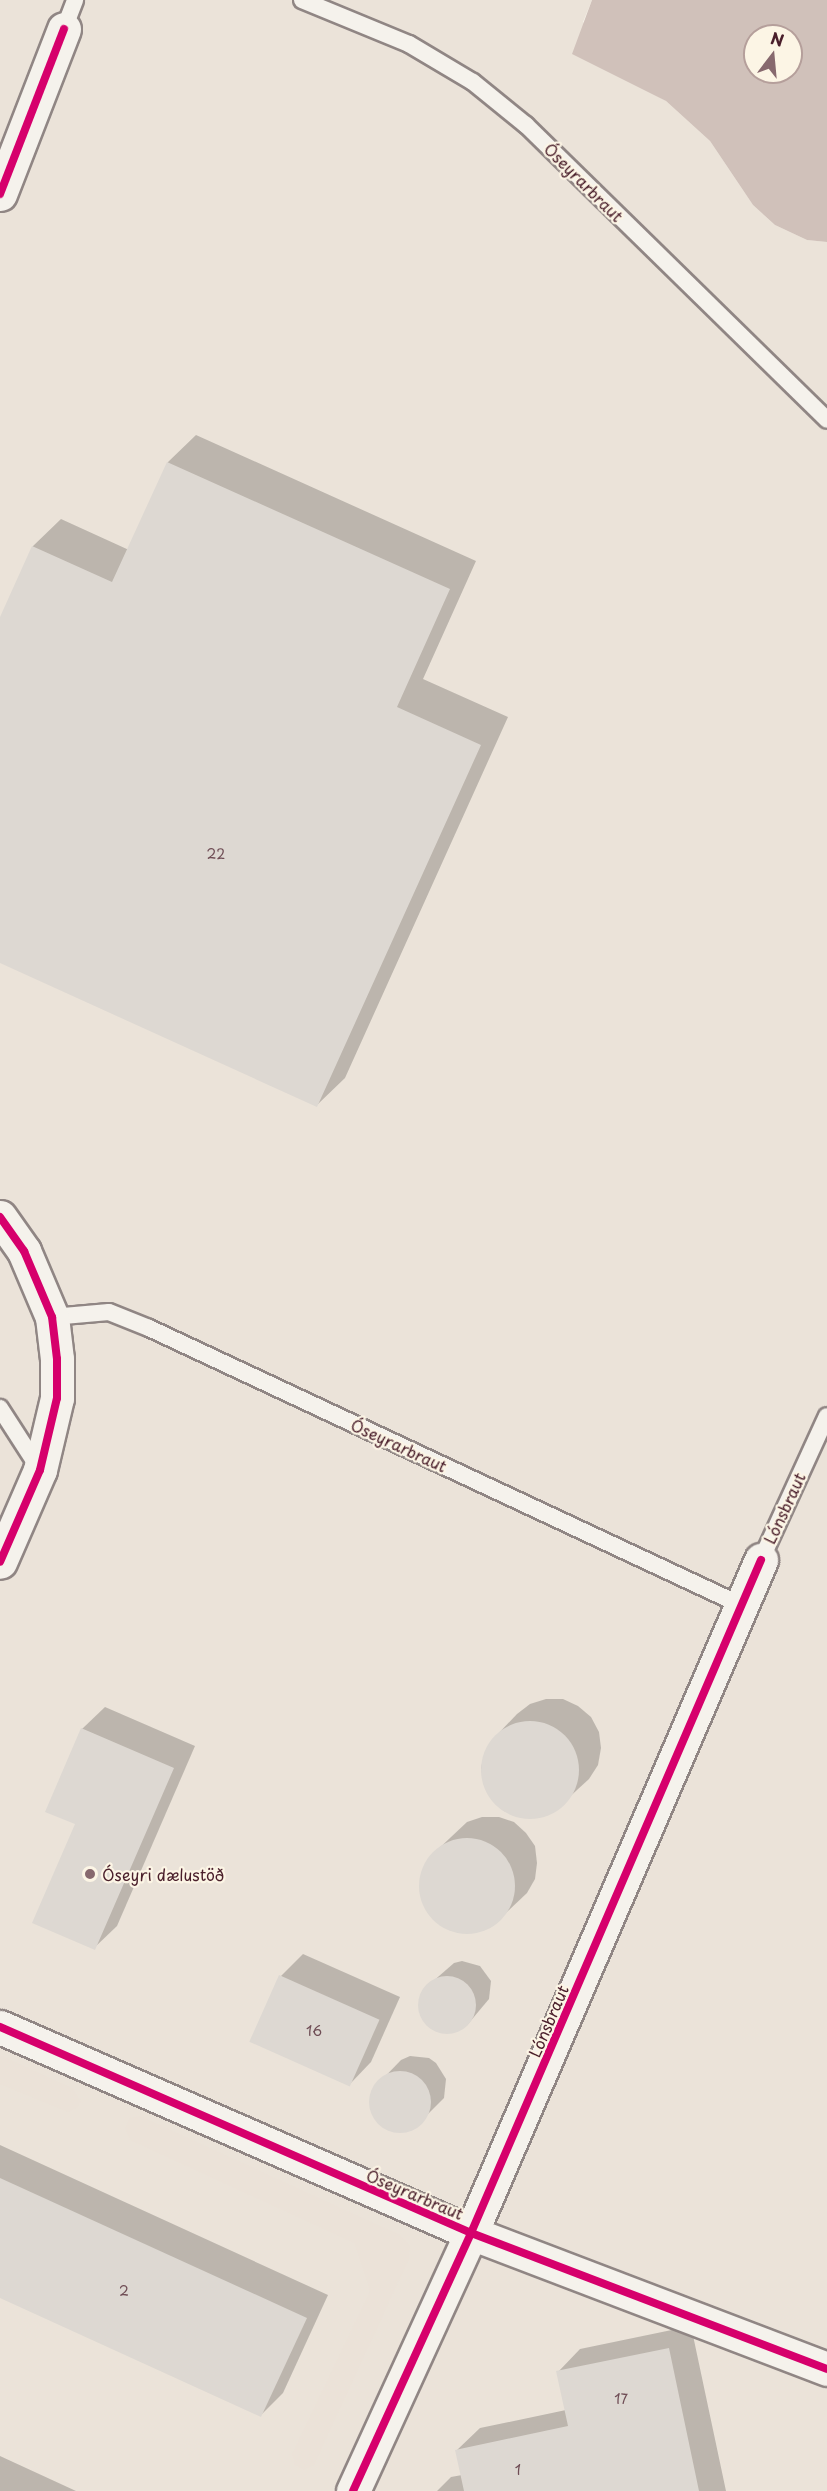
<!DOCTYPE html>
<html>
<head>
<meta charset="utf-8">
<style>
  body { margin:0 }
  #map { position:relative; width:827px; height:2491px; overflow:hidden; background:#f7f3ea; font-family:"Playpen Sans",sans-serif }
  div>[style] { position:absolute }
  .built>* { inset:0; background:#ebe3d9 }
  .green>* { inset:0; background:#ebe2d8 }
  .water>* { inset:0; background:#d0c1ba }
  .shadow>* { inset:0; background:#0003 }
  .building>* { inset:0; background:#ddd8d2; transform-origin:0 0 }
  .round { border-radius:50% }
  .roads { filter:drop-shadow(2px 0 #908684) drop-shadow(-2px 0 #908684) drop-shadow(0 2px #908684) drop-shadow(0 -2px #908684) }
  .service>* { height:16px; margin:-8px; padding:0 8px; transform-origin:8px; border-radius:8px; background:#f5f2ec }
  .minor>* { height:33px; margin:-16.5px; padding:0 16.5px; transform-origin:16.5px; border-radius:16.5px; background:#f5f2ec }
  .cycleway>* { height:8px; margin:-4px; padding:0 4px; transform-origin:4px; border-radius:4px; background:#d6006c }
  .dots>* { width:16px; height:16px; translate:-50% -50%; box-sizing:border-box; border:3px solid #fcf5e5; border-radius:50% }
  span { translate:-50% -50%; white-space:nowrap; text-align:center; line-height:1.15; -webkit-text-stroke:4.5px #fcf5e5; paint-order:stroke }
  .number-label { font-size:14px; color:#6f4d55 }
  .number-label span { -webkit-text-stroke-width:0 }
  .street-label { font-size:16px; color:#4a1f2b }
  .poi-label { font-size:16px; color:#4a1f2b }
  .left { translate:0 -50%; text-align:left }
  .north { position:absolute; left:743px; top:24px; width:60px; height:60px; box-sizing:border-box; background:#fcf5e5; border:2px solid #b59f9b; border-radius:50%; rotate:16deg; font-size:16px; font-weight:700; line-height:24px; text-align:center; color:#4a1f2b }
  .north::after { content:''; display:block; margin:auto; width:21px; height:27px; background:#87696e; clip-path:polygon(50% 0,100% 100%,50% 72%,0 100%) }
</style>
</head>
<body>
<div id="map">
  <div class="built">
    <i style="clip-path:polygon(0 0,592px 0,583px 22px,636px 84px,666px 101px,710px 141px,753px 205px,775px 225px,807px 240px,827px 242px,827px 2491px,0 2491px)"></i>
  </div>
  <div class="green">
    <i style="clip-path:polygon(0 2055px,72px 2088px,81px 2101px,77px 2108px,68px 2112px,0 2084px)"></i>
    <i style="clip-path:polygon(140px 2116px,400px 2235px,410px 2246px,409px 2259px,314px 2465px,304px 2470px,295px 2465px,292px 2454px,370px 2291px,354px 2243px,130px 2140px,125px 2128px,129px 2118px)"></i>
  </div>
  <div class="water">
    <i style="clip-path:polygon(evenodd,592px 0,827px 0,827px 242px,807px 240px,775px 225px,753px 205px,710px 141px,666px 101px,572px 54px,592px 0,755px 36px,791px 36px,791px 72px,755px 72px,755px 36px)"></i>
  </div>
  <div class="shadow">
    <i style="clip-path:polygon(196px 435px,476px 561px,423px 679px,508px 717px,345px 1078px,317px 1105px,0 962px,0 620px,33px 546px,61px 519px,129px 550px,168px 462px)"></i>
    <i style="clip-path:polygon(546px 1699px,563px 1699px,578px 1706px,591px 1717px,599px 1732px,601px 1748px,598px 1765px,589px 1779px,553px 1812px,537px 1818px,520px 1817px,504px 1811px,492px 1800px,484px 1785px,481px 1768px,485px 1752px,494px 1738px,517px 1714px,530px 1704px)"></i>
    <i style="clip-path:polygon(105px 1707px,195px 1746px,117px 1926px,94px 1948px,76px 1824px,82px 1729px)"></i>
    <i style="clip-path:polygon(482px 1817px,499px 1817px,514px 1822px,526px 1833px,535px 1846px,537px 1863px,535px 1879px,527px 1893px,491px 1927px,476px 1932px,459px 1933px,444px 1927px,432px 1917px,424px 1905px,421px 1878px,425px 1865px,433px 1854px,467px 1822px)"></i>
    <i style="clip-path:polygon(303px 1954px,400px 1997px,371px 2062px,349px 2085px,281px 1976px)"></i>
    <i style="clip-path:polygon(462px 1961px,480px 1966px,491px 1981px,489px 1999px,468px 2024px,452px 2033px,434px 2030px,422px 2017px,419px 2008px,423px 1990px,454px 1963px)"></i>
    <i style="clip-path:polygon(410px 2056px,429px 2058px,436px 2063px,446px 2079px,444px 2098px,413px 2129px,403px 2131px,383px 2126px,371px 2110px,372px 2090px,401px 2060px)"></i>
    <i style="clip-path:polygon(0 2145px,328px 2295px,283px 2393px,261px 2415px,0 2297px)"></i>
    <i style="clip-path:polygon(691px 2326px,726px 2491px,437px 2491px,451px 2477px,462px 2475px,457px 2450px,480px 2428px,566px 2410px,558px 2372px,580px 2349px)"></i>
    <i style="clip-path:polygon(0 2456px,76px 2491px,0 2491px)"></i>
  </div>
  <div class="building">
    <i style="clip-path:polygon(167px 462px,450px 589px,397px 707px,481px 745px,317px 1107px,0 963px,0 617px,32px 546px,112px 582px)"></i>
    <i class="round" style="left:481px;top:1721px;width:98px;height:98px"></i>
    <i style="clip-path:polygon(81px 1728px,174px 1768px,95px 1950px,32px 1923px,75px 1824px,45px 1812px)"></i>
    <i class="round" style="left:419px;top:1838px;width:96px;height:96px"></i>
    <i style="left:279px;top:1975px;width:110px;height:73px;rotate:24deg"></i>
    <i class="round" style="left:418px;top:1976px;width:58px;height:58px"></i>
    <i class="round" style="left:369px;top:2071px;width:62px;height:62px"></i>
    <i style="clip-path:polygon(0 2178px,307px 2318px,261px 2417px,0 2298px)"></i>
    <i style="clip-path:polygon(669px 2348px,699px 2491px,464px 2491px,455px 2450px,568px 2426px,556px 2371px)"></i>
  </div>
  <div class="roads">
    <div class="service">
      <i style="left:302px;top:0;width:116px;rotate:22.4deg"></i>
      <i style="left:409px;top:44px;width:74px;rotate:30.7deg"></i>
      <i style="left:473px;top:82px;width:68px;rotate:39.1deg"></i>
      <i style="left:526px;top:125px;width:421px;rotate:44.4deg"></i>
      <i style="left:64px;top:29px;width:31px;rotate:-69deg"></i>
      <i style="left:52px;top:1317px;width:57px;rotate:-5deg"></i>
      <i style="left:109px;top:1312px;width:43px;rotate:21.8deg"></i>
      <i style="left:149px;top:1328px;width:654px;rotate:25.08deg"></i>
      <i style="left:0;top:1408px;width:74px;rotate:57.2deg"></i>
      <i style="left:761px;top:1560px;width:158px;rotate:-65.4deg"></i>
    </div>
    <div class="minor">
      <i style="left:0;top:194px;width:177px;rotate:-68.8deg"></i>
      <i style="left:0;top:1217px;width:42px;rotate:54.8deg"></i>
      <i style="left:24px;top:1251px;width:72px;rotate:67deg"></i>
      <i style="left:52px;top:1317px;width:42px;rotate:83.2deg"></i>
      <i style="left:57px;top:1359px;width:39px;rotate:90deg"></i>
      <i style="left:57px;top:1398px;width:74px;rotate:103.3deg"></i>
      <i style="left:40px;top:1470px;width:100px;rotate:113.5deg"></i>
      <i style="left:0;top:2027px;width:514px;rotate:23.62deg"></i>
      <i style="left:471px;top:2233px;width:381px;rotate:20.9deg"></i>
      <i style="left:353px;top:2491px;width:284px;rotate:-65.4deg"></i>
      <i style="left:471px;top:2233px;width:733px;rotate:-66.69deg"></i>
    </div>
  </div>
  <div class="cycleway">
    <i style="left:0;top:194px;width:177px;rotate:-68.8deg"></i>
    <i style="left:0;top:1217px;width:42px;rotate:54.8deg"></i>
    <i style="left:24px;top:1251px;width:72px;rotate:67deg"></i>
    <i style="left:52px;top:1317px;width:42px;rotate:83.2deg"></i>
    <i style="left:57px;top:1359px;width:39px;rotate:90deg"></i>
    <i style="left:57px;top:1398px;width:74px;rotate:103.3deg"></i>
    <i style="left:40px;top:1470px;width:100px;rotate:113.5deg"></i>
    <i style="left:0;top:2027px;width:514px;rotate:23.62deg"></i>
    <i style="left:471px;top:2233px;width:381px;rotate:20.9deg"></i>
    <i style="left:353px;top:2491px;width:284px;rotate:-65.4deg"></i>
    <i style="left:471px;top:2233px;width:733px;rotate:-66.69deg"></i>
  </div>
  <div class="dots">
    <i style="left:90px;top:1874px;background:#87696e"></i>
  </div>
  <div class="number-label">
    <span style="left:216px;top:854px">22</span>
    <span style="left:314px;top:2031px">16</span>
    <span style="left:124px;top:2291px">2</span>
    <span style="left:621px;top:2399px">17</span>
    <span style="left:518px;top:2470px">1</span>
  </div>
  <div class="street-label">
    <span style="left:584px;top:182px;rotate:45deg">Óseyrarbraut</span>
    <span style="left:399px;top:1445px;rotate:25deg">Óseyrarbraut</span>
    <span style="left:784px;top:1508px;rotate:-65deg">Lónsbraut</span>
    <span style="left:548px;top:2021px;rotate:-67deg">Lónsbraut</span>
    <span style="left:415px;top:2194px;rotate:23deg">Óseyrarbraut</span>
  </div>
  <div class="poi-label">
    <span class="left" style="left:102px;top:1874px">Óseyri dælustöð</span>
  </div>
  <div class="north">N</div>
</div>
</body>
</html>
